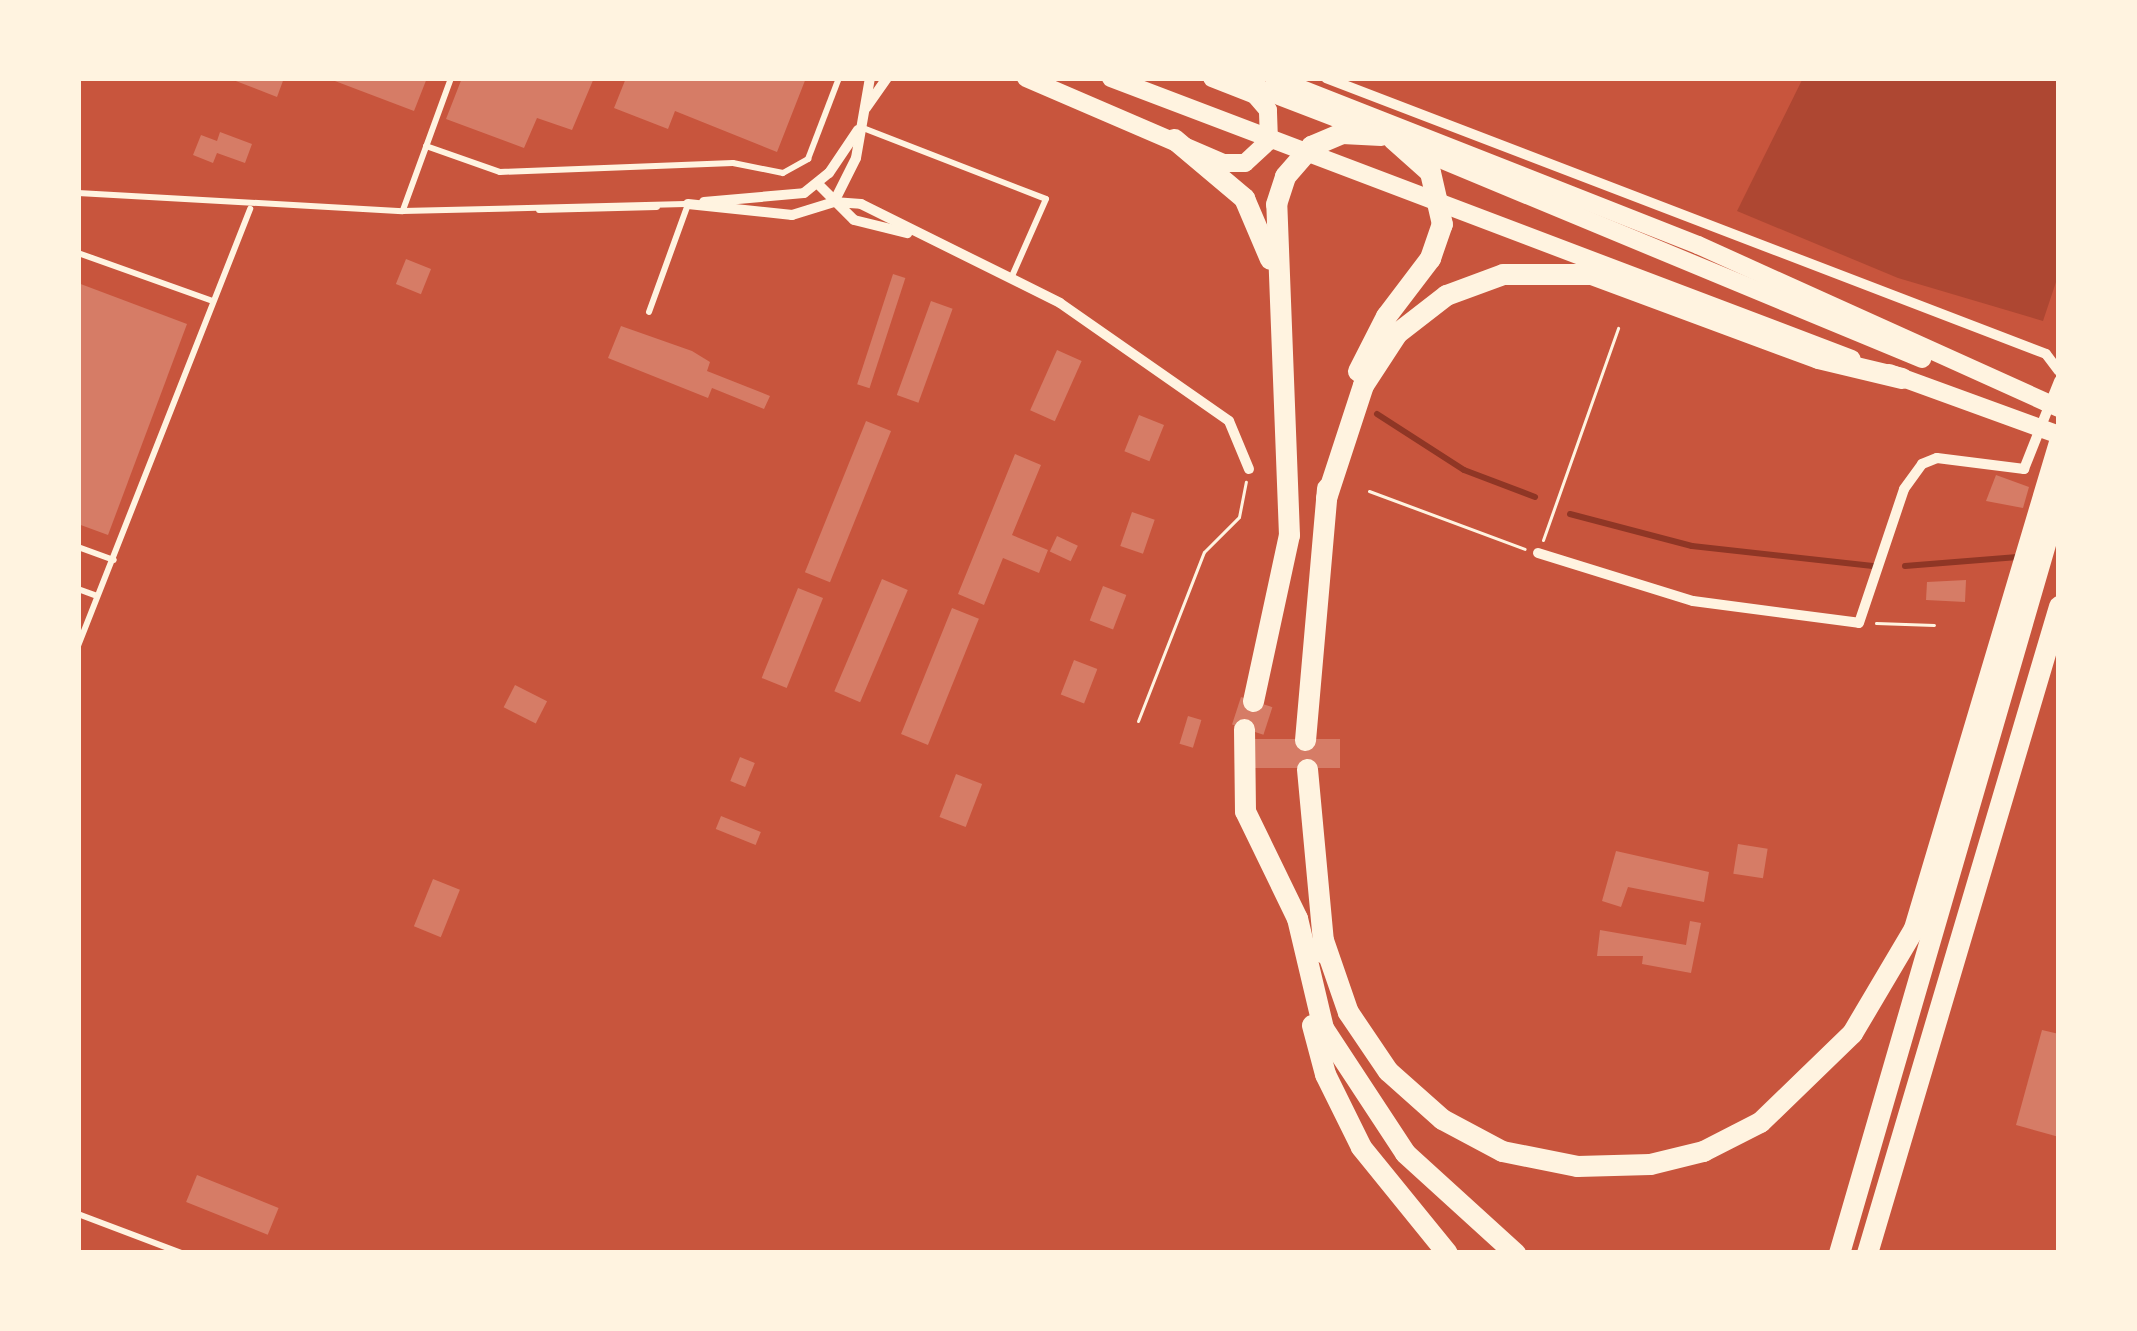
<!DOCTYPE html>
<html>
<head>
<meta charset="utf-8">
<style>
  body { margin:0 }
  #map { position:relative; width:2137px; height:1331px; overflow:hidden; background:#c8553d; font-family:"Nunito Sans",sans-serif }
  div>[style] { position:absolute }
  .green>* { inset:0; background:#ae4732 }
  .stream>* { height:6px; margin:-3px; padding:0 3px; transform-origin:3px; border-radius:3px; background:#8f3625 }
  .building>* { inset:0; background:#d67c66; transform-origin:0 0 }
  .path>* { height:3px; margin:-1.5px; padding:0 1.5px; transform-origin:1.5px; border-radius:1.5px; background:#fff3e0 }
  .service>* { height:6px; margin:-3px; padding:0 3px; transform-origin:3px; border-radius:3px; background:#fff3e0 }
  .minor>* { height:10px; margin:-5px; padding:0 5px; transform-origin:5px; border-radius:5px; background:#fff3e0 }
  .primary>* { height:18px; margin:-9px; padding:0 9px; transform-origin:9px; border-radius:9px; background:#fff3e0 }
  .motorway>* { height:21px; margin:-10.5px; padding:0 10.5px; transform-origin:10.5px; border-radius:10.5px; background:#fff3e0 }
  span { translate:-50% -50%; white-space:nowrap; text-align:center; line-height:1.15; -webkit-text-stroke:9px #fff3e0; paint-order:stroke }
  .frame { position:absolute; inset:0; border:81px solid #fff3e0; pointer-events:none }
</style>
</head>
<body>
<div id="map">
  <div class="green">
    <i style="clip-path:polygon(1803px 78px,2059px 78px,2059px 273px,2043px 321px,1898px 278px,1737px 211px)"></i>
  </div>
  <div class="stream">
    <i style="left:1377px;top:414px;width:103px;rotate:32.8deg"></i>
    <i style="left:1464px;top:470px;width:76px;rotate:20.8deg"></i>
    <i style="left:1570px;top:514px;width:126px;rotate:14.7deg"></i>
    <i style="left:1692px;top:546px;width:182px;rotate:6.3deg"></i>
    <i style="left:1905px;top:566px;width:113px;rotate:-4.6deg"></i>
  </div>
  <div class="building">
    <i style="clip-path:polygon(228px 78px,284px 78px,277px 97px)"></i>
    <i style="clip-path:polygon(327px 78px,427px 78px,414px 111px)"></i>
    <i style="clip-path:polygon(462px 78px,594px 78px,572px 130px,537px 118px,524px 148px,446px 119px)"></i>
    <i style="clip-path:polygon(626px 78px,806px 78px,777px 152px,675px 111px,668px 129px,614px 108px)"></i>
    <i style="clip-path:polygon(220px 132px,252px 144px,245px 163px,217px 153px,213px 163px,193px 155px,201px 135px,217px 141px)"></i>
    <i style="left:406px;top:259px;width:27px;height:27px;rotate:22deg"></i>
    <i style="left:893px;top:274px;width:13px;height:116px;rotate:18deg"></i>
    <i style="clip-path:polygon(78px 283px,187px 324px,108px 535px,78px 524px)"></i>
    <i style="left:931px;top:301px;width:23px;height:100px;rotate:20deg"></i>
    <i style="clip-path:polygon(621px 326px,692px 351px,710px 362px,707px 371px,770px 396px,764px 409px,712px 388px,708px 398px,608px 358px)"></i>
    <i style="left:1057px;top:350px;width:27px;height:66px;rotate:24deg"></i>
    <i style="left:1139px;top:415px;width:27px;height:39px;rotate:22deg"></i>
    <i style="left:866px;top:421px;width:27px;height:163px;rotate:22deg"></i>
    <i style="clip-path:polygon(1015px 454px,1041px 465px,1012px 535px,1048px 550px,1039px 573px,1003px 558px,984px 605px,958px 594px)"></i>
    <i style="clip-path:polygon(1996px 475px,2029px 487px,2023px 508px,1986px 501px)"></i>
    <i style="left:1132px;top:512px;width:24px;height:36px;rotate:19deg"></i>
    <i style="left:1057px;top:536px;width:23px;height:17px;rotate:25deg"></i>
    <i style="left:882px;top:579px;width:28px;height:122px;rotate:23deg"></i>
    <i style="clip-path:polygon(1966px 580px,1965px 602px,1926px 600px,1927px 582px)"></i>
    <i style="left:1103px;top:586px;width:25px;height:37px;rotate:21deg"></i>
    <i style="left:798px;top:588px;width:27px;height:97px;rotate:22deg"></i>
    <i style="left:952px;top:608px;width:29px;height:136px;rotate:22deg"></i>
    <i style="left:1074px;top:660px;width:25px;height:37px;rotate:21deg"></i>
    <i style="left:515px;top:685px;width:36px;height:25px;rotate:27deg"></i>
    <i style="left:1241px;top:697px;width:33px;height:29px;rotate:18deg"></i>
    <i style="left:1188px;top:716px;width:14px;height:29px;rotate:17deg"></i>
    <i style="left:1340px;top:739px;width:29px;height:90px;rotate:90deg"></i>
    <i style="left:740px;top:757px;width:16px;height:26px;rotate:22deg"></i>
    <i style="left:956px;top:774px;width:28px;height:46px;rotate:21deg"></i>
    <i style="left:721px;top:816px;width:43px;height:14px;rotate:22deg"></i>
    <i style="left:1738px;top:844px;width:30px;height:30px;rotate:9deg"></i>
    <i style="clip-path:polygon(1616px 851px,1709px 872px,1704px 902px,1628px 887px,1621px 907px,1602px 901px)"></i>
    <i style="left:433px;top:879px;width:29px;height:51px;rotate:22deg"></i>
    <i style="clip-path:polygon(1690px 921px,1701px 923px,1691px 973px,1642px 964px,1643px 956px,1597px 956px,1600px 930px,1686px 945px)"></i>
    <i style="clip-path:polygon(2042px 1030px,2059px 1034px,2059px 1137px,2016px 1125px)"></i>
    <i style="left:197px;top:1175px;width:88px;height:29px;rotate:22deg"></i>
  </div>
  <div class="path">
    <i style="left:1369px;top:491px;width:166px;rotate:20.4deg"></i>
    <i style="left:1543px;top:540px;width:225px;rotate:-70.5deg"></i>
    <i style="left:1876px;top:623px;width:58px;rotate:2deg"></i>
    <i style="left:1138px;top:721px;width:181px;rotate:-68.7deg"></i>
    <i style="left:1204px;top:552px;width:49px;rotate:-45deg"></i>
    <i style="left:1239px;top:517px;width:36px;rotate:-79deg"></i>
  </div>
  <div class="service">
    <i style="left:863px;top:128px;width:196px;rotate:21.2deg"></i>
    <i style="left:1046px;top:199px;width:84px;rotate:113.8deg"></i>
    <i style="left:426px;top:146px;width:78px;rotate:19.4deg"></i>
    <i style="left:500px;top:172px;width:233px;rotate:-2.2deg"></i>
    <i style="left:733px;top:163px;width:51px;rotate:11.3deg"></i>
    <i style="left:783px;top:173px;width:29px;rotate:-29deg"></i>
    <i style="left:808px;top:159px;width:87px;rotate:-69.1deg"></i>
    <i style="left:78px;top:193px;width:325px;rotate:3.2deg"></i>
    <i style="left:403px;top:211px;width:282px;rotate:-1.4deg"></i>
    <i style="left:403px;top:210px;width:140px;rotate:-70deg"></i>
    <i style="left:539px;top:210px;width:118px;rotate:-1.5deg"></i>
    <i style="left:78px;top:253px;width:143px;rotate:19.6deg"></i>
    <i style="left:649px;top:312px;width:115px;rotate:-70.1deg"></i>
    <i style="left:78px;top:547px;width:38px;rotate:20deg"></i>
    <i style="left:78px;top:589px;width:20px;rotate:20deg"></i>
    <i style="left:78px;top:646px;width:470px;rotate:-68.5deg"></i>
    <i style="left:78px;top:1214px;width:110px;rotate:20.7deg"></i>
  </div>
  <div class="minor">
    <i style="left:1326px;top:78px;width:771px;rotate:20.97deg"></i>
    <i style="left:2046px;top:354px;width:21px;rotate:53deg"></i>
    <i style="left:866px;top:108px;width:37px;rotate:-55deg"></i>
    <i style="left:819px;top:185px;width:49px;rotate:45deg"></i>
    <i style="left:854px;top:220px;width:55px;rotate:13.8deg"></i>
    <i style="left:704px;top:202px;width:100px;rotate:-5.1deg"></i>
    <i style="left:804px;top:193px;width:32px;rotate:-39deg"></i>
    <i style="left:829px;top:173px;width:52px;rotate:-56deg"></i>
    <i style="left:834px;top:202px;width:27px;rotate:4deg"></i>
    <i style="left:861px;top:204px;width:222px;rotate:26.4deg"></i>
    <i style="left:1060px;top:303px;width:206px;rotate:34.9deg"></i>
    <i style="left:1229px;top:421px;width:52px;rotate:67.4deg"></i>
    <i style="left:688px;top:204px;width:105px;rotate:6deg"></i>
    <i style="left:792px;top:215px;width:44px;rotate:-17.2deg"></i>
    <i style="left:834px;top:202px;width:49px;rotate:-63.4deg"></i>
    <i style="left:856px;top:158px;width:81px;rotate:-80.1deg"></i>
    <i style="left:1538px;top:553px;width:162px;rotate:17.2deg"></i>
    <i style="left:1693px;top:601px;width:167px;rotate:7.5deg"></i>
    <i style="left:1859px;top:623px;width:141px;rotate:-71.4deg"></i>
    <i style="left:1904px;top:489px;width:31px;rotate:-54deg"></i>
    <i style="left:1922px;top:464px;width:16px;rotate:-22deg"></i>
    <i style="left:1937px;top:458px;width:88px;rotate:7.2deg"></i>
    <i style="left:2024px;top:469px;width:95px;rotate:-68.3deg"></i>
  </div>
  <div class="primary">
    <i style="left:1026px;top:78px;width:215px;rotate:23.3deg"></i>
    <i style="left:1223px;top:163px;width:22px"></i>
    <i style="left:1245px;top:163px;width:33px;rotate:-43deg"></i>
    <i style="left:1269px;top:141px;width:31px;rotate:-92deg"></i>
    <i style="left:1268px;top:110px;width:20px;rotate:-131deg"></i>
    <i style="left:1255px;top:95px;width:46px;rotate:-158.4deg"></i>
    <i style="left:1111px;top:78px;width:792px;rotate:20.77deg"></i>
    <i style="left:1232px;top:78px;width:151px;rotate:21deg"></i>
    <i style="left:1274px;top:78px;width:456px;rotate:21.5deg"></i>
    <i style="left:1698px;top:245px;width:396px;rotate:24.3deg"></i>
    <i style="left:1404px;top:144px;width:561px;rotate:22.54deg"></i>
    <i style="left:1889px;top:373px;width:181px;rotate:20deg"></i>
  </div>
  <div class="motorway">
    <i style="left:1174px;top:139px;width:92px;rotate:40.1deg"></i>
    <i style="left:1244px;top:198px;width:66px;rotate:66.9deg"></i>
    <i style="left:1358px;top:371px;width:62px;rotate:-63deg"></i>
    <i style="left:1386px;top:316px;width:73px;rotate:-52.8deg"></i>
    <i style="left:1430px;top:258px;width:36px;rotate:-71deg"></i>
    <i style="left:1442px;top:224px;width:53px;rotate:-103deg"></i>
    <i style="left:1430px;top:172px;width:50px;rotate:-138.3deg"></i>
    <i style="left:1326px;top:498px;width:119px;rotate:-71.9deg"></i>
    <i style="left:1363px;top:385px;width:62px;rotate:-56.8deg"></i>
    <i style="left:1397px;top:333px;width:62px;rotate:-37.8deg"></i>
    <i style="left:1446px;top:295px;width:61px;rotate:-20.2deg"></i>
    <i style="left:1503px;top:274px;width:88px"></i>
    <i style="left:1591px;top:274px;width:242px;rotate:20.3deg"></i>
    <i style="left:1818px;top:358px;width:86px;rotate:13.4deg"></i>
    <i style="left:1253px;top:701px;width:170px;rotate:-77.8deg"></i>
    <i style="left:1289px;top:535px;width:331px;rotate:-92.2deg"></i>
    <i style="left:1276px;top:204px;width:29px;rotate:-72deg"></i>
    <i style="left:1285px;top:176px;width:40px;rotate:-49deg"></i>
    <i style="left:1311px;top:146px;width:34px;rotate:-23deg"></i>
    <i style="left:1342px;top:133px;width:39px;rotate:3deg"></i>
    <i style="left:1244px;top:729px;width:82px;rotate:89.3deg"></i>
    <i style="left:1245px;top:811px;width:119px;rotate:64.1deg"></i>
    <i style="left:1297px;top:918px;width:113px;rotate:76.7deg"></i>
    <i style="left:1323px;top:1028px;width:149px;rotate:56.7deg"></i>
    <i style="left:1405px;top:1153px;width:149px;rotate:42.3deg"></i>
    <i style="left:1305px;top:740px;width:253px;rotate:-85deg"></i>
    <i style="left:1307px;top:769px;width:185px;rotate:84.7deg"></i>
    <i style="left:1323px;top:940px;width:76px;rotate:70.9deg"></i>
    <i style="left:1348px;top:1012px;width:71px;rotate:55.9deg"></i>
    <i style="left:1388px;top:1071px;width:72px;rotate:41.6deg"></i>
    <i style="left:1442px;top:1119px;width:68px;rotate:28.1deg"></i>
    <i style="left:1502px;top:1151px;width:76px;rotate:11.3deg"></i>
    <i style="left:1577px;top:1166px;width:73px;rotate:-1.6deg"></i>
    <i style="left:1650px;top:1164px;width:55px;rotate:-13.8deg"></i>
    <i style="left:1703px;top:1151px;width:64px;rotate:-27deg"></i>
    <i style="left:1760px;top:1122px;width:128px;rotate:-44.1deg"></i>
    <i style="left:1852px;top:1033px;width:122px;rotate:-59.4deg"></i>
    <i style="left:1914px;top:928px;width:507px;rotate:-73.39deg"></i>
    <i style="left:1312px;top:1025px;width:51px;rotate:75.1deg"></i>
    <i style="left:1325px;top:1074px;width:81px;rotate:63.7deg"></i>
    <i style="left:1361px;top:1147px;width:136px;rotate:50.9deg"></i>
    <i style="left:1839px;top:1253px;width:788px;rotate:-73.8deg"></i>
    <i style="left:1867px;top:1253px;width:675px;rotate:-73.47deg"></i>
  </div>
  <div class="frame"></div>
</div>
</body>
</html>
